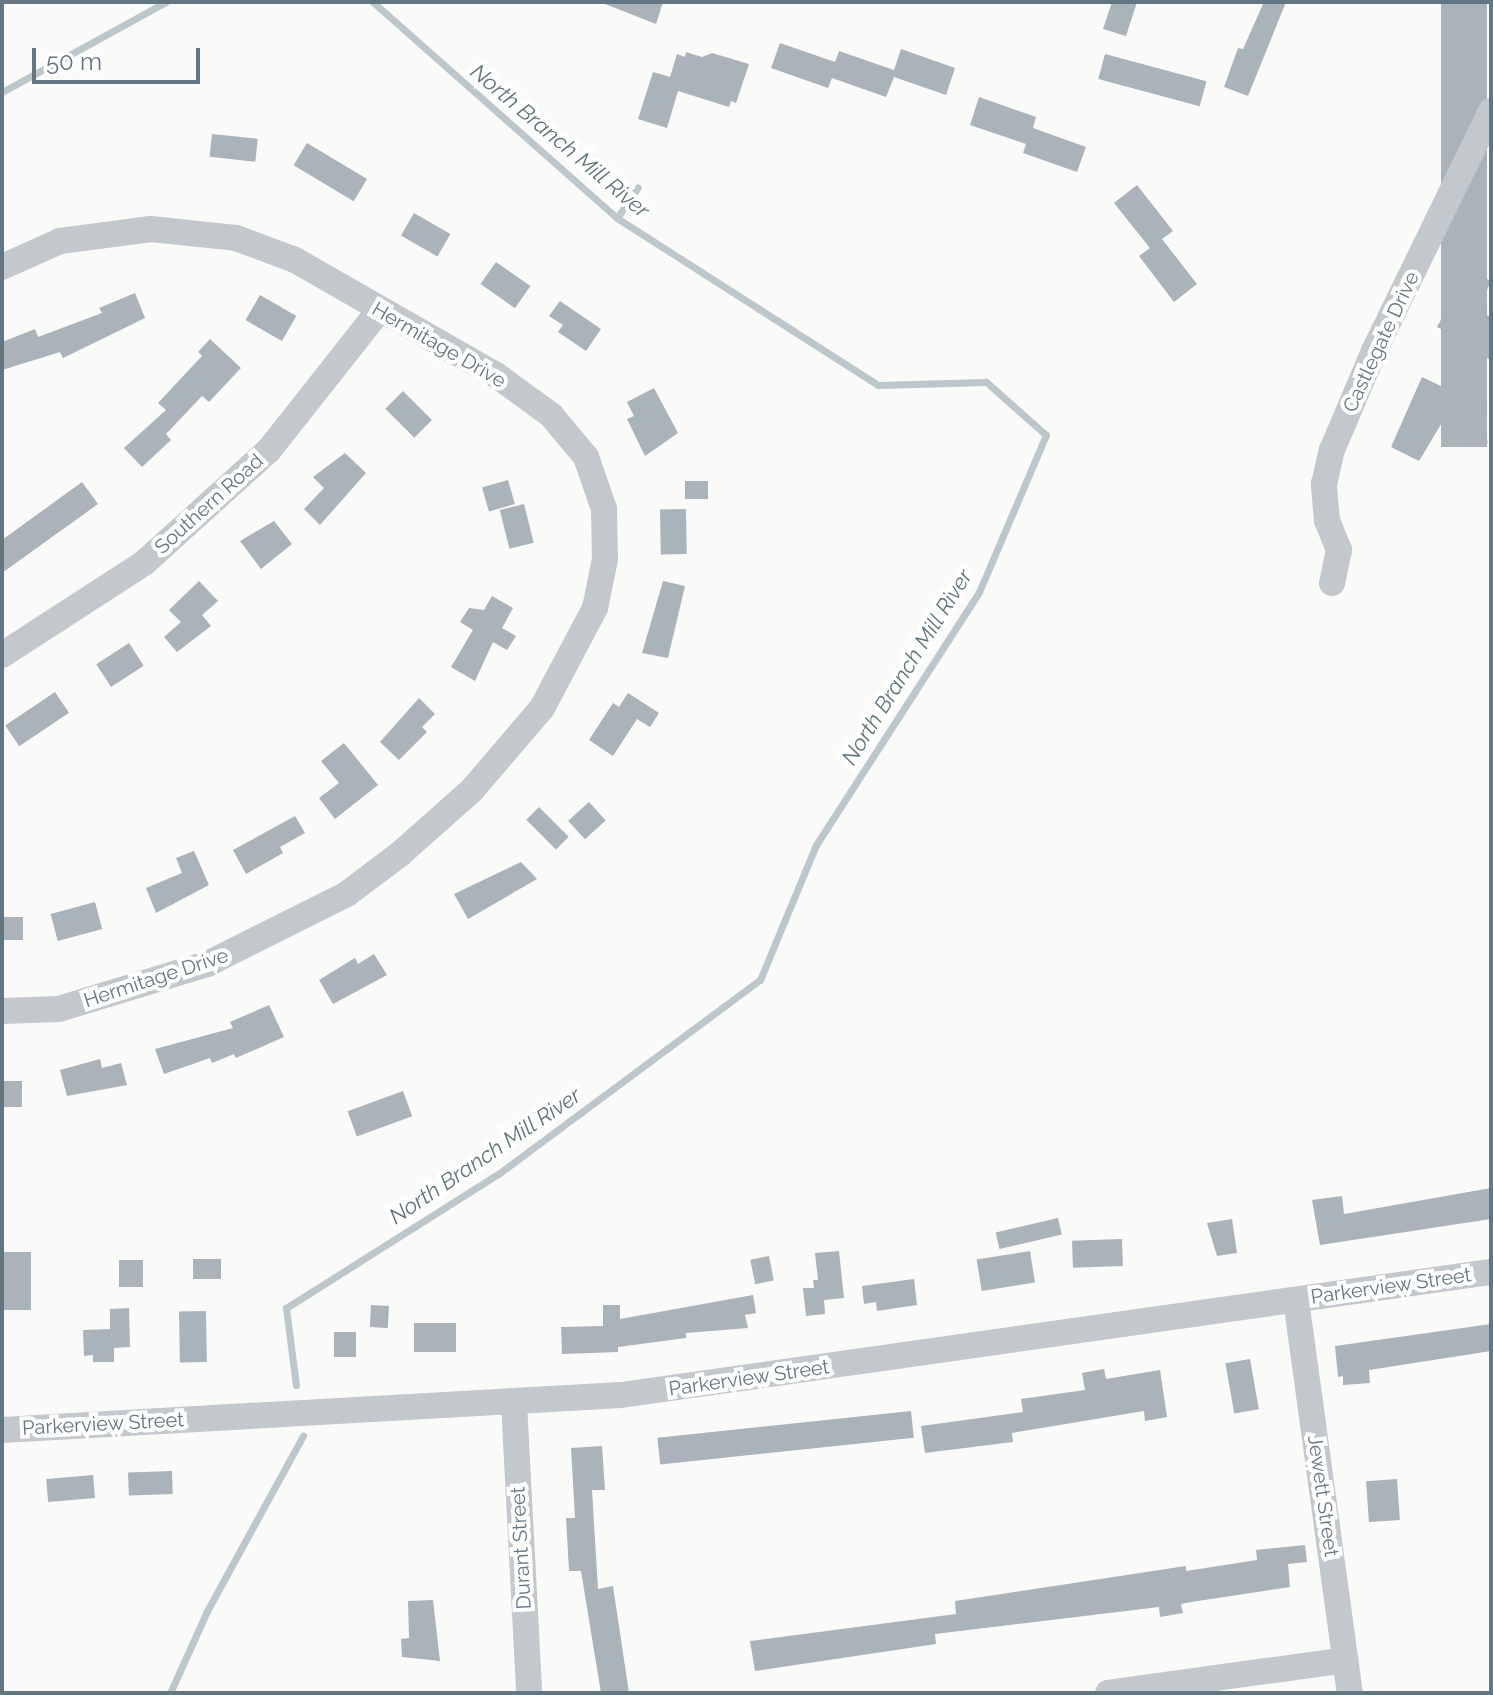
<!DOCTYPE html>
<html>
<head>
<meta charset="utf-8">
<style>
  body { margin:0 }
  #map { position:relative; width:1493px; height:1695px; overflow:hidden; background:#fafaf8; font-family:Raleway,sans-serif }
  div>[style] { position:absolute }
  .stream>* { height:7px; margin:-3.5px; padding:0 3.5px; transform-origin:3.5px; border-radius:3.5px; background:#bbc7cb }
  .building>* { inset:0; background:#aab3b9; transform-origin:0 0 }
  .street>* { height:26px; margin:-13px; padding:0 13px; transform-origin:13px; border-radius:13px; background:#c3c8cc }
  span { translate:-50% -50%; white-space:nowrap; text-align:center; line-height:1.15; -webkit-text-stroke:8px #fff; paint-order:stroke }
  .street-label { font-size:20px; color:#657683 }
  .water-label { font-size:22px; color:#60757c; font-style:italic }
  .frame { position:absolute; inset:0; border:4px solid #657683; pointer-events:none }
  .scale { position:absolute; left:32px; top:48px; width:168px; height:36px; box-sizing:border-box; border:4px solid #657683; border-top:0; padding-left:10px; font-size:24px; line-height:28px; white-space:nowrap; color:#657683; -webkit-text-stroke:6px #fff; paint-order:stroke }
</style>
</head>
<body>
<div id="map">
  <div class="stream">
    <i style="left:2px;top:92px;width:187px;rotate:-28.8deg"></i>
    <i style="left:617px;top:218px;width:37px;rotate:-56deg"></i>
    <i style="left:296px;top:1385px;width:78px;rotate:-97.4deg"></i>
    <i style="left:286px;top:1308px;width:254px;rotate:-32.3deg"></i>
    <i style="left:501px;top:1172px;width:322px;rotate:-36.6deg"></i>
    <i style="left:760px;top:980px;width:146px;rotate:-67.5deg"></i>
    <i style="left:816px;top:845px;width:301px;rotate:-57.2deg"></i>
    <i style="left:979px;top:592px;width:171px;rotate:-66.9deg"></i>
    <i style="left:1046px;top:435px;width:80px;rotate:-138.5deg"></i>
    <i style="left:986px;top:382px;width:108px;rotate:178.4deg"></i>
    <i style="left:878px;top:385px;width:310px;rotate:-147.4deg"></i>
    <i style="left:617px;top:218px;width:326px;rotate:-138.5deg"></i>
    <i style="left:170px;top:1693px;width:90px;rotate:-65.7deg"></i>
    <i style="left:207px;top:1611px;width:200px;rotate:-61.3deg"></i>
  </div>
  <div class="building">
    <i style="clip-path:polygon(600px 2px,663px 2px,656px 24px)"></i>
    <i style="clip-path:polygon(1112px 2px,1137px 2px,1126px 36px,1103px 29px)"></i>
    <i style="clip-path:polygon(1264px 2px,1286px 2px,1248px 96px,1224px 87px,1238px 48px,1243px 49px)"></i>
    <i style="left:1441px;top:2px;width:46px;height:445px"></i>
    <i style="clip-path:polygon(780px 43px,835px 62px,839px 51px,894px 70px,901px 49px,955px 68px,946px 95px,894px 77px,886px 97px,832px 78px,828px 88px,771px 68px)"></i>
    <i style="clip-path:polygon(686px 52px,702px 57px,712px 53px,749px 64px,736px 103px,731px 101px,729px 107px,678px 91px,667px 128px,638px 119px,653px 72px,670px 77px,677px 54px,685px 57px)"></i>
    <i style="left:1105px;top:54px;width:105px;height:26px;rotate:15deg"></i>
    <i style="clip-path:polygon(979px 97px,1036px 117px,1033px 128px,1086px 147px,1077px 172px,1023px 153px,1026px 144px,970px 125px)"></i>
    <i style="left:212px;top:134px;width:46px;height:23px;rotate:6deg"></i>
    <i style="left:307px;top:143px;width:70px;height:26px;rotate:31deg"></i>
    <i style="clip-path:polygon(1137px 185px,1173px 231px,1162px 239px,1197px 284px,1174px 302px,1139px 256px,1150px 248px,1114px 203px)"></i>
    <i style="left:414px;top:213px;width:42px;height:26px;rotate:30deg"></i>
    <i style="left:496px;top:262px;width:42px;height:27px;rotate:35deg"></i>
    <i style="clip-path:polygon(1468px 270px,1491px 281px,1481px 303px,1486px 305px,1482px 313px,1491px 317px,1491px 360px,1447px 340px,1450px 333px,1437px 327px)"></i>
    <i style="clip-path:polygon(135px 293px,145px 318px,63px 358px,60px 352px,2px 370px,2px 342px,35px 329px,38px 337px,102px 313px,99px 308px)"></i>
    <i style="left:260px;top:295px;width:42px;height:29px;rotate:30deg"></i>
    <i style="clip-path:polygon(560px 301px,601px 329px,586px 351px,558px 332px,563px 325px,549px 316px)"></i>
    <i style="clip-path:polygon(210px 339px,241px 368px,209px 402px,202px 396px,166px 434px,171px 440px,142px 467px,124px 448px,166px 410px,158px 403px,202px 356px,198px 352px)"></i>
    <i style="clip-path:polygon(1422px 377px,1485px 407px,1481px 416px,1488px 443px,1443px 421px,1419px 461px,1391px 447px)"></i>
    <i style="clip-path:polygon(654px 388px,678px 433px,645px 456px,627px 419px,634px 416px,627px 402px)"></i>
    <i style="left:403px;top:391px;width:41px;height:25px;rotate:45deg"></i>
    <i style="clip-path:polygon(345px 453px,366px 473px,320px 525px,304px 509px,324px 488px,313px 477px)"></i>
    <i style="left:508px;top:480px;width:25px;height:27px;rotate:74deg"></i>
    <i style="left:685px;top:481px;width:23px;height:18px"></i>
    <i style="clip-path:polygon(82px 482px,98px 504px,2px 573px,2px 540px)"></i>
    <i style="left:524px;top:504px;width:40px;height:25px;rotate:76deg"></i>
    <i style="left:686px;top:509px;width:45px;height:26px;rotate:89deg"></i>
    <i style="clip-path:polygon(274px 521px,292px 544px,261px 569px,240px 541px)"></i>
    <i style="clip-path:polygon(199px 581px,218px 601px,202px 615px,211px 626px,177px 652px,164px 637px,181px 622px,169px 610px)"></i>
    <i style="clip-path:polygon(663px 581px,685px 586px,668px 658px,642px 653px)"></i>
    <i style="clip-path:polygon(492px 596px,513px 608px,502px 628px,516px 636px,507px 650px,493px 642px,475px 681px,451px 667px,473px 630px,460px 622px,469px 608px,484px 610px)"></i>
    <i style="left:129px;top:643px;width:27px;height:39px;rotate:57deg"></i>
    <i style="left:55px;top:692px;width:25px;height:60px;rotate:56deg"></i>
    <i style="clip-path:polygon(628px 693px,659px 713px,650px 727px,637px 719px,613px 756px,589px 740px,613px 703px,619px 707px)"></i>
    <i style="clip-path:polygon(419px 698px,435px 714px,422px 727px,427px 732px,399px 760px,380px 742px)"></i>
    <i style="clip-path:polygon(344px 743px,378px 785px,335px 819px,319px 798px,339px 783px,321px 761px)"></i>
    <i style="left:589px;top:802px;width:25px;height:28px;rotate:48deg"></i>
    <i style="left:539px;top:807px;width:42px;height:18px;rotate:45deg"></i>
    <i style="clip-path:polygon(295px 816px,305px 833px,280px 847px,283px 853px,246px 874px,233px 850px)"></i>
    <i style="clip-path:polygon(194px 851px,209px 885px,156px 913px,146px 888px,182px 873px,176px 858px)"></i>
    <i style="clip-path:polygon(521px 862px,537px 879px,468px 919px,454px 894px)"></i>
    <i style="left:95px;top:902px;width:28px;height:46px;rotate:75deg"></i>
    <i style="left:2px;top:917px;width:21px;height:23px"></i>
    <i style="clip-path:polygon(374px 954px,387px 975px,333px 1004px,319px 980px,355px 958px,358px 964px)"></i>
    <i style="clip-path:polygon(269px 1005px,284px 1037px,236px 1058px,234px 1054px,212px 1063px,210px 1058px,164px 1074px,155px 1049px,233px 1028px,230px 1022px)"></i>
    <i style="clip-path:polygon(100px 1059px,102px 1068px,121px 1063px,127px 1085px,67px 1096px,60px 1070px)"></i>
    <i style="left:2px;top:1081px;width:20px;height:26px"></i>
    <i style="left:403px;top:1091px;width:27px;height:59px;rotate:70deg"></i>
    <i style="clip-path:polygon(1491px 1188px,1491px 1219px,1320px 1245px,1312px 1200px,1342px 1196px,1344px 1214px)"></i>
    <i style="left:1058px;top:1218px;width:17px;height:64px;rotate:77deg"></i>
    <i style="clip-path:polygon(1232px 1219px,1237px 1253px,1217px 1256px,1207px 1223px)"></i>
    <i style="left:1122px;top:1239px;width:27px;height:50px;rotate:88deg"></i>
    <i style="clip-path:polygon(839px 1251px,844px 1298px,824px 1300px,825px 1314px,806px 1316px,803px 1288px,814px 1288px,813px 1280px,818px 1280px,815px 1253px)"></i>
    <i style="left:1030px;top:1251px;width:32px;height:54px;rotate:81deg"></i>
    <i style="left:2px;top:1252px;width:29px;height:58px"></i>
    <i style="left:769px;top:1256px;width:25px;height:19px;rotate:79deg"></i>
    <i style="left:193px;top:1259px;width:28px;height:20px"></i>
    <i style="left:143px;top:1260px;width:27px;height:24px;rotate:90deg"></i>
    <i style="clip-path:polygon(914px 1279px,917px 1305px,877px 1311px,876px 1302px,864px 1304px,862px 1286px)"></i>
    <i style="clip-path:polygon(753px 1295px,756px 1313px,745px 1315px,748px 1328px,686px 1333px,686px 1338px,618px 1347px,618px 1352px,562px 1354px,561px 1327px,603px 1326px,603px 1305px,620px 1305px,620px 1319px)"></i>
    <i style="left:371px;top:1305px;width:18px;height:22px;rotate:3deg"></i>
    <i style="clip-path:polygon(129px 1308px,130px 1347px,114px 1348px,114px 1362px,93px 1362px,93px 1355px,84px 1356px,83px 1330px,110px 1329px,110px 1309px)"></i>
    <i style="left:206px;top:1311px;width:51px;height:27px;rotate:89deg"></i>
    <i style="left:456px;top:1323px;width:29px;height:42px;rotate:90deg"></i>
    <i style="clip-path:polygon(1491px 1324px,1491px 1351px,1369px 1370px,1370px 1383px,1343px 1385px,1343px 1376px,1338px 1377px,1335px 1346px)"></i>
    <i style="left:334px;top:1332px;width:22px;height:25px"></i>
    <i style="left:1250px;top:1359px;width:51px;height:25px;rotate:80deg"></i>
    <i style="clip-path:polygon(1104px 1369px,1106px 1379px,1160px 1370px,1167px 1417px,1145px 1421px,1144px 1411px,1012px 1433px,1013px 1442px,925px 1453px,921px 1426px,1023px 1412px,1021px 1399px,1085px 1390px,1082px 1373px)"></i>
    <i style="left:911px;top:1411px;width:27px;height:255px;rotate:84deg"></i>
    <i style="clip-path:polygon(602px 1446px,605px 1490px,592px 1490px,598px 1589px,613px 1586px,629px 1693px,601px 1693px,581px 1571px,569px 1571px,566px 1518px,575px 1518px,571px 1448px)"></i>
    <i style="left:172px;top:1471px;width:23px;height:44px;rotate:88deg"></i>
    <i style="left:93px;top:1475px;width:23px;height:47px;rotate:85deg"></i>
    <i style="left:1397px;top:1479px;width:41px;height:31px;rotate:86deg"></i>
    <i style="clip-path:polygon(1305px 1545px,1307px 1562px,1288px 1564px,1290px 1587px,1191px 1602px,1181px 1604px,1183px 1613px,1160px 1617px,1159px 1607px,935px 1634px,936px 1644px,755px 1671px,750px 1641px,956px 1614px,955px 1601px,1186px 1566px,1186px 1571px,1257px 1560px,1256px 1550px)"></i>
    <i style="clip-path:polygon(433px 1600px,440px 1661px,402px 1657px,401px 1639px,409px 1638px,408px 1601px)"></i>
  </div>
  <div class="street">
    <i style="left:2px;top:267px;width:64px;rotate:-24.1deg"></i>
    <i style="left:60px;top:241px;width:92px;rotate:-7.5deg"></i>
    <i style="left:151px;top:229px;width:85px;rotate:6deg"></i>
    <i style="left:236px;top:238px;width:63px;rotate:20.4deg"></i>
    <i style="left:295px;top:260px;width:232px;rotate:29.8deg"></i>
    <i style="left:496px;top:375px;width:68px;rotate:36deg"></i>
    <i style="left:551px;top:415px;width:55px;rotate:50.2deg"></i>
    <i style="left:586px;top:457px;width:55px;rotate:70.9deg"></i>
    <i style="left:604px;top:509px;width:50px;rotate:88.9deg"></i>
    <i style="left:605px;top:559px;width:50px;rotate:101.5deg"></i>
    <i style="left:595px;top:608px;width:113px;rotate:117.9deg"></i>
    <i style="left:542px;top:708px;width:108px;rotate:130.5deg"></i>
    <i style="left:472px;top:790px;width:96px;rotate:138.4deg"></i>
    <i style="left:400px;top:854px;width:66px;rotate:143deg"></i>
    <i style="left:347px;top:894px;width:157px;rotate:153.4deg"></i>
    <i style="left:207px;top:964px;width:155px;rotate:163.1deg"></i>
    <i style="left:59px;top:1009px;width:57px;rotate:178deg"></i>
    <i style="left:1332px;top:583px;width:34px;rotate:-78deg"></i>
    <i style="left:1339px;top:550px;width:31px;rotate:-112deg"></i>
    <i style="left:1327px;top:521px;width:37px;rotate:-95deg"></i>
    <i style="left:1324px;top:484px;width:35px;rotate:-77deg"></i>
    <i style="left:1332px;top:450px;width:108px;rotate:-67deg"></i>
    <i style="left:1374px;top:351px;width:267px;rotate:-64deg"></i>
    <i style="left:2px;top:655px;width:169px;rotate:-32.9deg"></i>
    <i style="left:144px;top:563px;width:169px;rotate:-42.1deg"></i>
    <i style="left:269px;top:450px;width:176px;rotate:-51.7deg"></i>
    <i style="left:1296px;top:1300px;width:397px;rotate:82.2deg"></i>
    <i style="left:514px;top:1403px;width:290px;rotate:87deg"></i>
    <i style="left:2px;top:1430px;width:620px;rotate:-3.24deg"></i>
    <i style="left:621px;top:1395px;width:879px;rotate:-8.05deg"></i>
    <i style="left:1108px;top:1693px;width:240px;rotate:-7.9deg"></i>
  </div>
  <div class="street-label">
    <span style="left:1381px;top:342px;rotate:-65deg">Castlegate Drive</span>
    <span style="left:439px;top:345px;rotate:30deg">Hermitage Drive</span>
    <span style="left:209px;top:504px;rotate:-42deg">Southern Road</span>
    <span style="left:156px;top:978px;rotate:-18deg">Hermitage Drive</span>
    <span style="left:1391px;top:1286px;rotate:-8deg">Parkerview Street</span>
    <span style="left:749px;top:1378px;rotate:-8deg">Parkerview Street</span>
    <span style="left:103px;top:1424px;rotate:-3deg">Parkerview Street</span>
    <span style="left:1323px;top:1496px;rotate:82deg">Jewett Street</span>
    <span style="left:521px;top:1548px;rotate:-93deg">Durant Street</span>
  </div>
  <div class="water-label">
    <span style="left:560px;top:141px;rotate:40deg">North Branch Mill River</span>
    <span style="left:907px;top:667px;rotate:-58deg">North Branch Mill River</span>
    <span style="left:485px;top:1156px;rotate:-34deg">North Branch Mill River</span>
  </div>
  <div class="frame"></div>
  <div class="scale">50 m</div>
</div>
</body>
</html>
